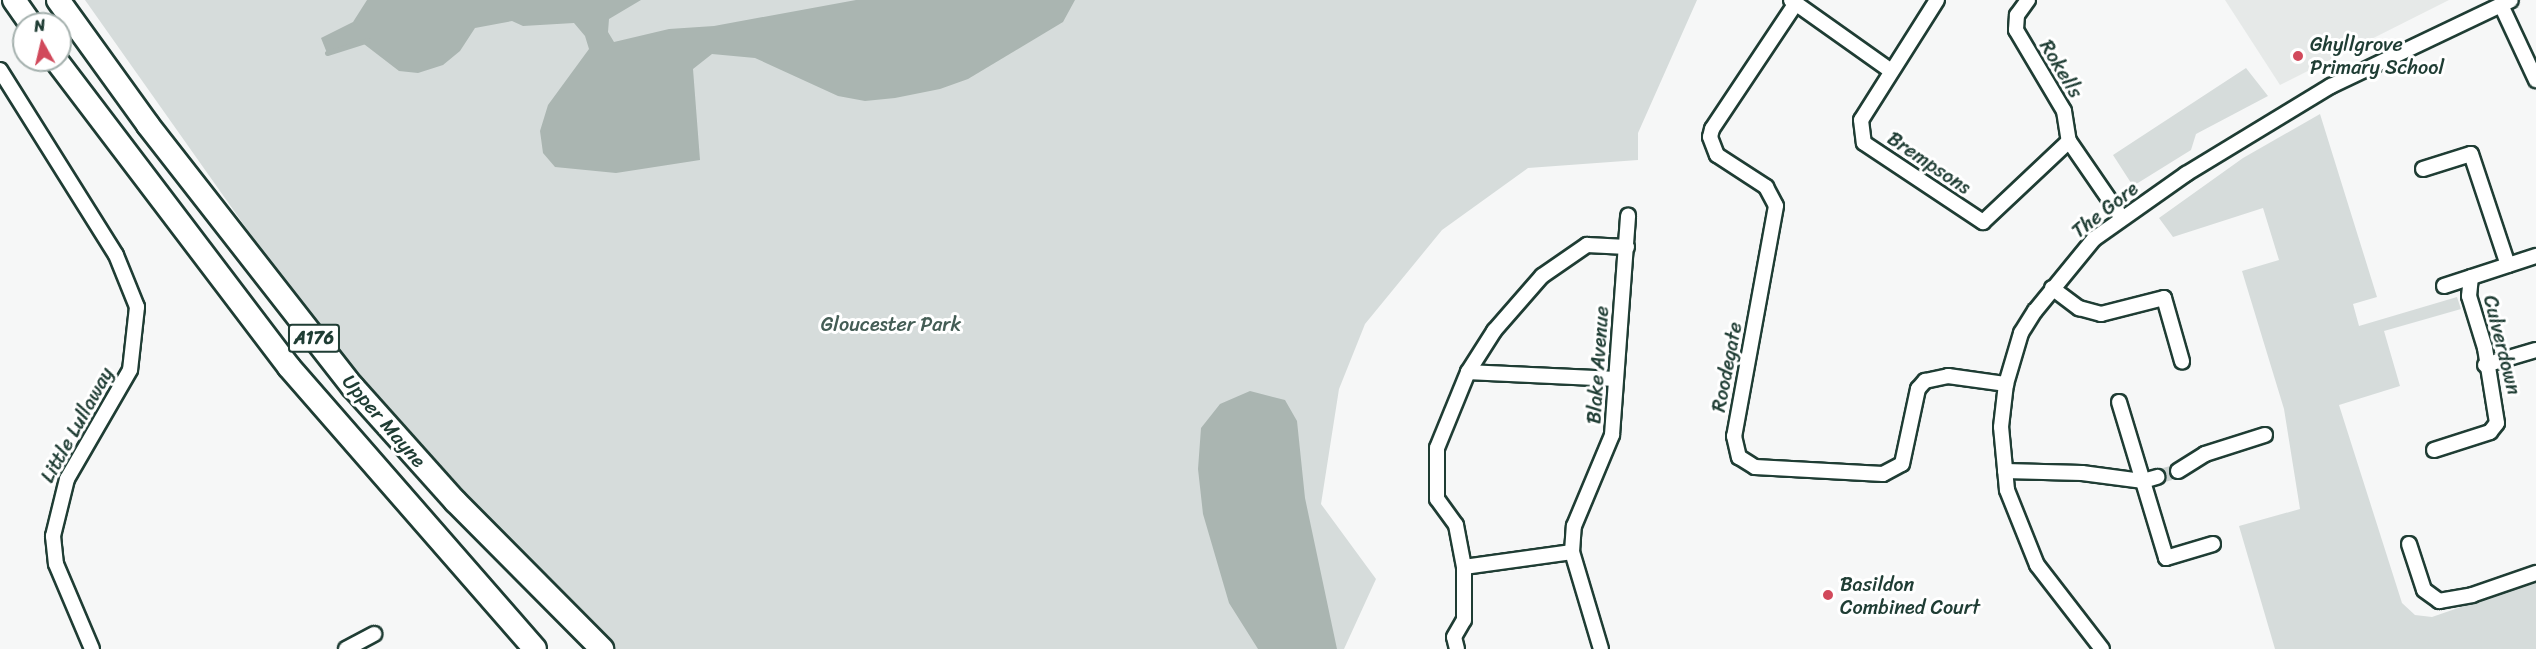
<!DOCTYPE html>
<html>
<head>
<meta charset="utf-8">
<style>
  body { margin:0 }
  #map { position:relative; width:2536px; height:649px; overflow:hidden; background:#f6f7f7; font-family:Sriracha,sans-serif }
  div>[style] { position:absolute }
  .built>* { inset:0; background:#e6e9e8 }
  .green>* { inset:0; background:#d6dcdb }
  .water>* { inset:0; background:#aab5b1 }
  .stream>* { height:5px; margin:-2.5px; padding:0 2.5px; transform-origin:2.5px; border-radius:2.5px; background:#aab5b1 }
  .street-tunnel>* { height:14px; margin-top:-7px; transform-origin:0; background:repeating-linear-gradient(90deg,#cbd2d0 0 14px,transparent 0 21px) }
  .roads { filter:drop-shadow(2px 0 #1f3d34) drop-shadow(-2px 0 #1f3d34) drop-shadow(0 2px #1f3d34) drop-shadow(0 -2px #1f3d34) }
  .street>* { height:14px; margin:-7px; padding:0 7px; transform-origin:7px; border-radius:7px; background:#fff }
  .primary>* { height:22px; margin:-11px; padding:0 11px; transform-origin:11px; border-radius:11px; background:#fff }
  .dots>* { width:16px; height:16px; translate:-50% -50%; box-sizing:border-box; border:3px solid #fff; border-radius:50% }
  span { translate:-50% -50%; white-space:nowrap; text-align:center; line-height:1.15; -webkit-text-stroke:6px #fff; paint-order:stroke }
  .shield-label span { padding:2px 4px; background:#fff; border:2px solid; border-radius:4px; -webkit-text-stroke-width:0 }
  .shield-label { font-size:18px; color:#1f3d34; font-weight:700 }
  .poi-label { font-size:20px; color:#1f3d34 }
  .left { translate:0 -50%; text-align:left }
  .street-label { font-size:20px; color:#1f3d34 }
  .park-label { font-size:20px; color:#445d55 }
  .north { position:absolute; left:12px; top:12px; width:60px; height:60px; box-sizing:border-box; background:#fff; border:2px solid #a5b1ae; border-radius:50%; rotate:352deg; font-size:16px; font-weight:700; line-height:24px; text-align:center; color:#1f3d34 }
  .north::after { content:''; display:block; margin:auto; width:21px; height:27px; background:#d1495b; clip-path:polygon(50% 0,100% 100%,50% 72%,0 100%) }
</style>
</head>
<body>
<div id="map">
  <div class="built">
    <i style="clip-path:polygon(2225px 0,2449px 0,2280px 85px)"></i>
  </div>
  <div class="green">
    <i style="clip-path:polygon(85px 0,1697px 0,1638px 133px,1638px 160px,1528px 168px,1442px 230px,1365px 324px,1339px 389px,1321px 504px,1376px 579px,1344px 649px,610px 649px,541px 583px,311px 320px)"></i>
    <i style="clip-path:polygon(2246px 68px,2268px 96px,2196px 134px,2191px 150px,2133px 186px,2113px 155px)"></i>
    <i style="clip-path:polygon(2320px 114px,2377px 297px,2353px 304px,2359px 326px,2457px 297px,2461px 309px,2384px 331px,2400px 386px,2339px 405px,2402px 603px,2415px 615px,2432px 617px,2536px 581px,2536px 649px,2275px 649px,2239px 526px,2300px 509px,2284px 409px,2242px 271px,2279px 260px,2263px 208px,2173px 237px,2159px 218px,2243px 158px)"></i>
  </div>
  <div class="water">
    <i style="clip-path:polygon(367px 0,641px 0,609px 19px,608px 32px,614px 42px,669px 29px,714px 26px,856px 0,1075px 0,1063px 22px,968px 79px,940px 89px,895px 98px,865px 101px,838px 96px,755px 58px,712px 54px,693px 69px,700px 160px,616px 173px,555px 167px,543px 153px,540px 131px,548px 105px,589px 49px,585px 36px,574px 23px,523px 26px,512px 21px,475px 28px,460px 51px,443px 65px,418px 73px,399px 71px,360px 41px,327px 53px,321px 38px,353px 22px)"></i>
    <i style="clip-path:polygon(1250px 391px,1285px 400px,1297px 421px,1305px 498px,1337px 649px,1258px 649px,1229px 603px,1203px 514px,1198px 469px,1201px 428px,1220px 404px)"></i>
  </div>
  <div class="stream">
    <i style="left:327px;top:53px;width:43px;rotate:-17.6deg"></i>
  </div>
  <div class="street-tunnel">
    <i style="left:2157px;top:477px;width:22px;rotate:-16deg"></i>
  </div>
  <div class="roads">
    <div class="street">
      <i style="left:1791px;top:0;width:121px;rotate:35.3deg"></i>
      <i style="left:1937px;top:0;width:142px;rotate:122.3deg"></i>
      <i style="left:1861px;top:120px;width:23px;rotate:83deg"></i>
      <i style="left:1864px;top:143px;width:143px;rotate:33.6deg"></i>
      <i style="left:1983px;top:222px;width:118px;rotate:-43.3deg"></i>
      <i style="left:2028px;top:0;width:19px;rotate:126deg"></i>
      <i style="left:2017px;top:15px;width:15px;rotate:94deg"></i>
      <i style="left:2016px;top:30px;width:94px;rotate:59.3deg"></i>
      <i style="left:2064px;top:111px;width:30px;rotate:81deg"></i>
      <i style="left:2069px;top:141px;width:93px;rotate:55.5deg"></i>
      <i style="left:1796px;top:3px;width:151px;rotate:123.7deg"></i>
      <i style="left:1712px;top:129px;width:8px;rotate:104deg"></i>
      <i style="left:1710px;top:137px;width:19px;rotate:69deg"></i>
      <i style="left:1717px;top:155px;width:59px;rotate:33.1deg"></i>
      <i style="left:1766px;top:187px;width:21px;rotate:62deg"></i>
      <i style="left:1776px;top:206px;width:234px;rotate:100.3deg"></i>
      <i style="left:1734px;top:436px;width:22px;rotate:77deg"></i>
      <i style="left:1739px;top:457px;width:19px;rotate:32deg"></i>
      <i style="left:1755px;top:467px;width:128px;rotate:3.1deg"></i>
      <i style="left:1883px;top:474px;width:21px;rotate:-28deg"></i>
      <i style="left:1902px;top:464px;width:77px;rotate:-78deg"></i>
      <i style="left:1918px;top:389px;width:11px;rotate:-49deg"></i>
      <i style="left:1925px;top:381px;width:24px;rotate:-12deg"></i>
      <i style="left:1948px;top:376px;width:59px;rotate:7.9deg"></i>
      <i style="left:2501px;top:5px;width:83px;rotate:65deg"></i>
      <i style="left:0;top:70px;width:218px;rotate:57.9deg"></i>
      <i style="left:116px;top:255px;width:56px;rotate:68deg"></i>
      <i style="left:137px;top:307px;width:63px;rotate:96.3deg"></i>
      <i style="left:130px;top:370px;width:126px;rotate:120deg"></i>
      <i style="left:67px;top:479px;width:59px;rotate:103.8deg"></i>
      <i style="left:53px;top:536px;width:28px;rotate:84deg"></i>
      <i style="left:56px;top:564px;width:92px;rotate:67deg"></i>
      <i style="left:2423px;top:169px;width:50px;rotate:-17.4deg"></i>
      <i style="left:2471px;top:154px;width:117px;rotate:71.6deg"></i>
      <i style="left:2444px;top:286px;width:97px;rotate:-18.1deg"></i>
      <i style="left:2052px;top:288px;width:34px;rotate:37deg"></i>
      <i style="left:2079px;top:308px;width:23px;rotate:15deg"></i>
      <i style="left:2101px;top:314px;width:65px;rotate:-14.3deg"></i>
      <i style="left:2164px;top:298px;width:66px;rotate:74.1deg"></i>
      <i style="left:2485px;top:365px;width:53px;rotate:-16.4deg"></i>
      <i style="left:1468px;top:372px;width:147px;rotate:2.7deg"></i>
      <i style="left:2119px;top:402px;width:163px;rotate:73.2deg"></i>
      <i style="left:2166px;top:558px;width:49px;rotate:-16.6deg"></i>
      <i style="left:2434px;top:450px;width:59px;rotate:-17.8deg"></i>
      <i style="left:2490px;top:432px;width:11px;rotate:-52deg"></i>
      <i style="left:2497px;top:423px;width:76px;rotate:-99.1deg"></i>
      <i style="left:2485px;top:348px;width:54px;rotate:-107.1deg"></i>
      <i style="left:2469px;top:296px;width:19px;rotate:-84deg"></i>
      <i style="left:2005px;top:471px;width:77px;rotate:1.5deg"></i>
      <i style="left:2082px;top:473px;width:62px;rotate:7.5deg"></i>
      <i style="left:2143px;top:481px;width:15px;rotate:-16deg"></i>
      <i style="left:2178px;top:471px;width:32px;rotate:-32deg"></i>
      <i style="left:2205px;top:454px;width:63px;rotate:-17.6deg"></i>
      <i style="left:2409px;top:544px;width:48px;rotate:71.9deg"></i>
      <i style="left:2424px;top:590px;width:19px;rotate:36deg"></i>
      <i style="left:2439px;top:601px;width:34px;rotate:-10deg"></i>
      <i style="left:2472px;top:595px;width:68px;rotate:-19deg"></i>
      <i style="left:1464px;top:567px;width:109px;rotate:-7.9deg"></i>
      <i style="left:346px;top:649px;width:32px;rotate:-28deg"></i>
      <i style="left:1457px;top:649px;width:12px;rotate:-104deg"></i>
      <i style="left:1454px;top:637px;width:20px;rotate:-60deg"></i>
      <i style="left:1464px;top:620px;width:53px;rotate:-90deg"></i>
      <i style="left:1464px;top:567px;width:43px;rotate:-100.8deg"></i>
      <i style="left:1456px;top:525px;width:32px;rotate:-126deg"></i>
      <i style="left:1437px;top:499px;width:51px;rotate:-90deg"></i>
      <i style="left:1437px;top:448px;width:82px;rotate:-67.8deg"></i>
      <i style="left:1468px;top:372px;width:49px;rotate:-57.6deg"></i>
      <i style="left:1494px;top:331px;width:73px;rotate:-48.9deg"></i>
      <i style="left:1542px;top:276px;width:55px;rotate:-34.6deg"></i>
      <i style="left:1587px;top:245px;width:40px;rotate:2.9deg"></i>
      <i style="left:1601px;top:649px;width:101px;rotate:-106.6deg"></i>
      <i style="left:1572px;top:552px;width:26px;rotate:-86deg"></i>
      <i style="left:1574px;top:526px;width:99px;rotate:-67.3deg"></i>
      <i style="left:1612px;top:435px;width:220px;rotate:-85.8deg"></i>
      <i style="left:2102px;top:649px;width:106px;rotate:-127.7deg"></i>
      <i style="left:2037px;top:565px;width:81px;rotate:-111.8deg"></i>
      <i style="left:2007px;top:490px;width:63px;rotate:-95.4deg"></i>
      <i style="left:2001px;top:427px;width:43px;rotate:-83.4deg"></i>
      <i style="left:2006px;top:384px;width:53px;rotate:-73.6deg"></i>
      <i style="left:2021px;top:333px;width:26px;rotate:-58deg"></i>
      <i style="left:2035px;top:311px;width:93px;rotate:-50.7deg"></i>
      <i style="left:2094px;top:239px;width:113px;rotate:-35.2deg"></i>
      <i style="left:2186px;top:174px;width:170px;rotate:-31.3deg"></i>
      <i style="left:2331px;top:86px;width:199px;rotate:-25.5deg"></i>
    </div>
    <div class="primary">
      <i style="left:14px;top:0;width:29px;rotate:55deg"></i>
      <i style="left:58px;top:0;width:154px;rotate:54.2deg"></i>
      <i style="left:148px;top:125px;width:333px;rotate:52deg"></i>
      <i style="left:353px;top:387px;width:153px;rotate:48.2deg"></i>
      <i style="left:455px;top:501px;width:209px;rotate:45.2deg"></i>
      <i style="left:56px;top:60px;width:385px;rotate:52.8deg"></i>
      <i style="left:289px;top:367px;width:374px;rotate:48.9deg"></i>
    </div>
  </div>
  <div class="dots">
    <i style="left:2298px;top:56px;background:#d1495b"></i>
    <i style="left:1828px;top:595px;background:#d1495b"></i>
  </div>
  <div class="shield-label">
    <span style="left:314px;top:338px">A176</span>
  </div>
  <div class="poi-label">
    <span class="left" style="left:2310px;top:56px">Ghyllgrove<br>Primary School</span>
    <span class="left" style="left:1840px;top:596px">Basildon<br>Combined Court</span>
  </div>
  <div class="street-label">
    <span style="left:2061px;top:69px;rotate:59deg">Rokells</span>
    <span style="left:1929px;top:163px;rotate:34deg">Brempsons</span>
    <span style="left:2105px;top:210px;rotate:-38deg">The Gore</span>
    <span style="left:2502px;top:345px;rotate:76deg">Culverdown</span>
    <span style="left:1598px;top:365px;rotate:-86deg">Blake Avenue</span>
    <span style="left:1727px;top:367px;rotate:-79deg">Roodegate</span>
    <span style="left:384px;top:421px;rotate:49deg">Upper Mayne</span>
    <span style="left:77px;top:425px;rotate:-61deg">Little Lullaway</span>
  </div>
  <div class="park-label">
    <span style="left:891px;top:324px">Gloucester Park</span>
  </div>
  <div class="north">N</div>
</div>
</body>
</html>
